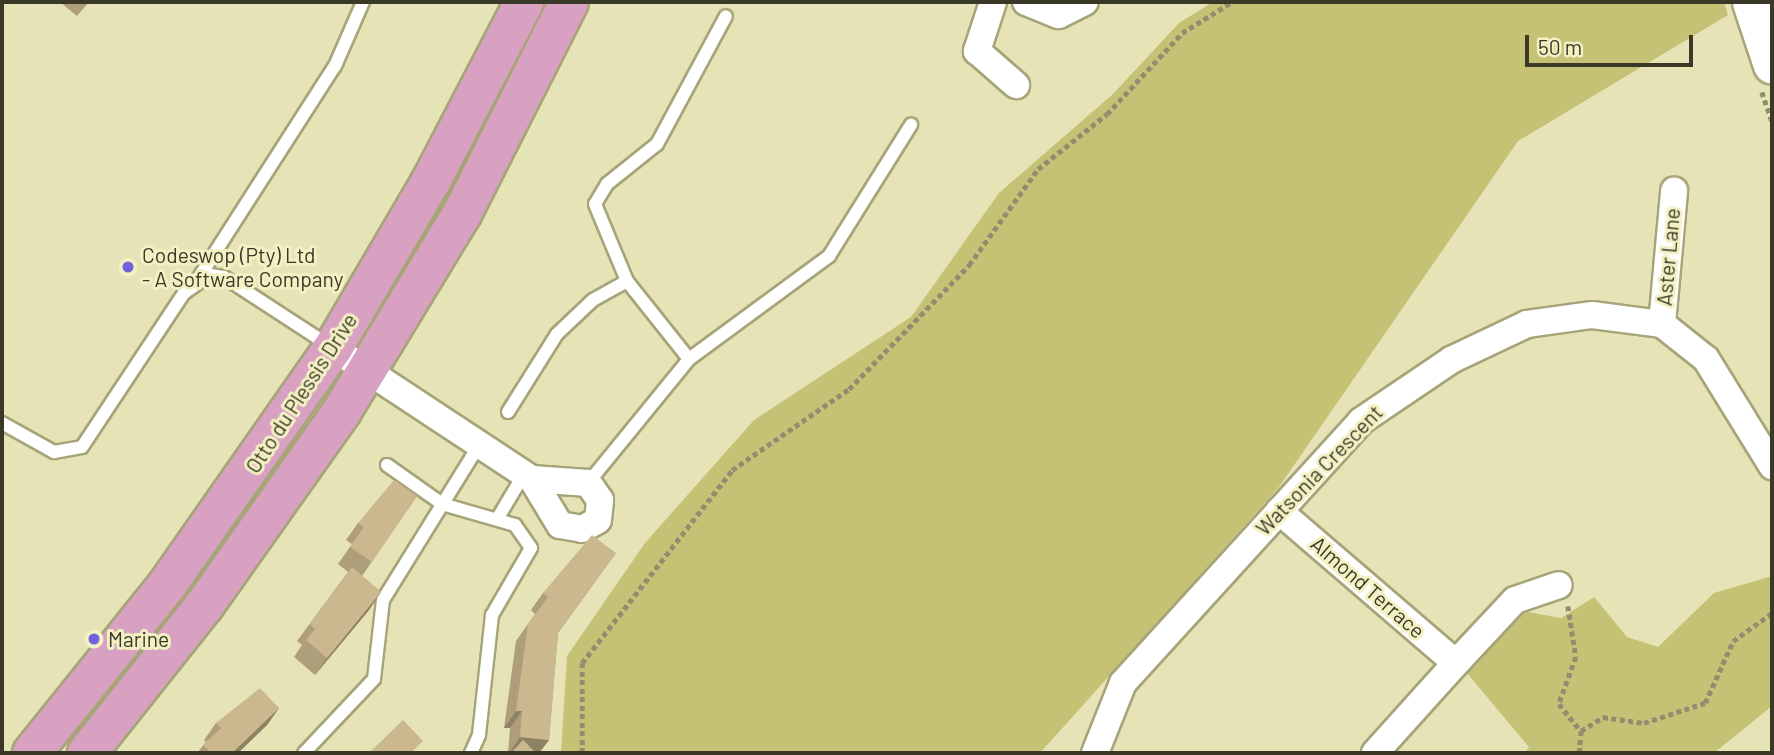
<!DOCTYPE html>
<html>
<head>
<meta charset="utf-8">
<style>
  body { margin:0 }
  #map { position:relative; width:1774px; height:755px; overflow:hidden; background:#e6e4b6; font-family:Barlow,sans-serif }
  div>[style] { position:absolute }
  .green>* { inset:0; background:#c5c175 }
  .path>* { height:4.5px; margin-top:-2.25px; transform-origin:0; background:repeating-linear-gradient(90deg,#908e6e 0 5px,transparent 0 8.5px) }
  .roads { filter:drop-shadow(2px 0 #a6a478) drop-shadow(-2px 0 #a6a478) drop-shadow(0 2px #a6a478) drop-shadow(0 -2px #a6a478) }
  .lane>* { height:12px; margin:-6px; padding:0 6px; transform-origin:6px; border-radius:6px; background:#fff }
  .street>* { height:26px; margin:-13px; padding:0 13px; transform-origin:13px; border-radius:13px; background:#fff }
  .secondary>* { height:37px; margin:-18.5px; padding:0 18.5px; transform-origin:18.5px; border-radius:18.5px; background:#fff }
  .primary>* { height:38px; margin:-19px; padding:0 19px; transform-origin:19px; border-radius:19px; background:#d9a1c1 }
  .wall>* { inset:0; background:#af9e7a }
  .shaded-wall>* { inset:0; background:#8f8163 }
  .building>* { inset:0; background:#ccb88e }
  .dots>* { width:19px; height:19px; translate:-50% -50%; box-sizing:border-box; border:4px solid #f3f1c3; border-radius:50% }
  span { translate:-50% -50%; white-space:nowrap; text-align:center; line-height:1.15; -webkit-text-stroke:6px #f3f1c3; paint-order:stroke }
  .poi-label { font-size:21px; color:#3a3927 }
  .left { translate:0 -50%; text-align:left }
  .street-label { font-size:21px; color:#3a3927 }
  .frame { position:absolute; inset:0; border:4px solid #3a3927; pointer-events:none }
  .scale { position:absolute; left:1525px; top:35px; width:168px; height:32px; box-sizing:border-box; border:4px solid #3a3927; border-top:0; padding-left:9px; font-size:21px; line-height:24px; white-space:nowrap; color:#3a3927; -webkit-text-stroke:5px #f3f1c3; paint-order:stroke }
</style>
</head>
<body>
<div id="map">
  <div class="green">
    <i style="clip-path:polygon(1213px 2px,1724px 2px,1728px 15px,1518px 141px,1279px 487px,1040px 753px,561px 753px,567px 656px,645px 543px,754px 420px,911px 317px,999px 193px,1113px 94px,1179px 23px)"></i>
    <i style="clip-path:polygon(1772px 576px,1772px 706px,1714px 753px,1525px 753px,1529px 747px,1467px 673px,1523px 611px,1561px 618px,1594px 597px,1627px 637px,1658px 647px,1714px 593px)"></i>
  </div>
  <div class="path">
    <i style="left:1762px;top:92px;width:31px;rotate:71deg"></i>
    <i style="left:1568px;top:606px;width:52px;rotate:81.1deg"></i>
    <i style="left:1576px;top:657px;width:50px;rotate:109.9deg"></i>
    <i style="left:1559px;top:704px;width:35px;rotate:51deg"></i>
    <i style="left:582px;top:753px;width:90px;rotate:-90deg"></i>
    <i style="left:582px;top:663px;width:244px;rotate:-52.1deg"></i>
    <i style="left:732px;top:470px;width:142px;rotate:-34.7deg"></i>
    <i style="left:849px;top:389px;width:173px;rotate:-45.9deg"></i>
    <i style="left:969px;top:265px;width:118px;rotate:-54.3deg"></i>
    <i style="left:1038px;top:169px;width:88px;rotate:-38.6deg"></i>
    <i style="left:1107px;top:114px;width:110px;rotate:-47.2deg"></i>
    <i style="left:1182px;top:33px;width:59px;rotate:-31.8deg"></i>
    <i style="left:1579px;top:753px;width:22px;rotate:-85deg"></i>
    <i style="left:1581px;top:731px;width:26px;rotate:-32deg"></i>
    <i style="left:1603px;top:717px;width:41px;rotate:8.3deg"></i>
    <i style="left:1644px;top:723px;width:64px;rotate:-18.2deg"></i>
    <i style="left:1705px;top:703px;width:68px;rotate:-65.7deg"></i>
    <i style="left:1733px;top:641px;width:48px;rotate:-35.7deg"></i>
  </div>
  <div class="roads">
    <div class="lane">
      <i style="left:198px;top:279px;width:253px;rotate:-57.3deg"></i>
      <i style="left:335px;top:66px;width:70px;rotate:-66.4deg"></i>
      <i style="left:689px;top:359px;width:100px;rotate:-128.5deg"></i>
      <i style="left:627px;top:281px;width:83px;rotate:-112.6deg"></i>
      <i style="left:595px;top:204px;width:23px;rotate:-59deg"></i>
      <i style="left:607px;top:184px;width:64px;rotate:-38.7deg"></i>
      <i style="left:657px;top:144px;width:145px;rotate:-61.7deg"></i>
      <i style="left:508px;top:412px;width:92px;rotate:-57.9deg"></i>
      <i style="left:557px;top:334px;width:50px;rotate:-43.4deg"></i>
      <i style="left:593px;top:300px;width:39px;rotate:-29deg"></i>
      <i style="left:2px;top:423px;width:60px;rotate:29.1deg"></i>
      <i style="left:54px;top:452px;width:28px;rotate:-10deg"></i>
      <i style="left:82px;top:447px;width:185px;rotate:-56.5deg"></i>
      <i style="left:184px;top:293px;width:32px;rotate:-35deg"></i>
      <i style="left:210px;top:275px;width:14px;rotate:8deg"></i>
      <i style="left:224px;top:277px;width:126px;rotate:33.1deg"></i>
      <i style="left:387px;top:465px;width:67px;rotate:35.3deg"></i>
      <i style="left:442px;top:504px;width:76px;rotate:16deg"></i>
      <i style="left:515px;top:525px;width:28px;rotate:55deg"></i>
      <i style="left:531px;top:548px;width:78px;rotate:120.2deg"></i>
      <i style="left:492px;top:615px;width:121px;rotate:96.2deg"></i>
      <i style="left:479px;top:735px;width:20px;rotate:114deg"></i>
      <i style="left:588px;top:483px;width:160px;rotate:-50.8deg"></i>
      <i style="left:689px;top:359px;width:174px;rotate:-36.3deg"></i>
      <i style="left:829px;top:256px;width:155px;rotate:-58deg"></i>
      <i style="left:499px;top:516px;width:49px;rotate:-59.2deg"></i>
      <i style="left:304px;top:753px;width:102px;rotate:-46.6deg"></i>
      <i style="left:374px;top:679px;width:80px;rotate:-83.5deg"></i>
      <i style="left:383px;top:600px;width:182px;rotate:-58.2deg"></i>
    </div>
    <div class="street">
      <i style="left:993px;top:2px;width:52px;rotate:108.1deg"></i>
      <i style="left:977px;top:51px;width:52px;rotate:41.1deg"></i>
      <i style="left:1026px;top:2px;width:35px;rotate:22deg"></i>
      <i style="left:1059px;top:15px;width:29px;rotate:-27deg"></i>
      <i style="left:1662px;top:324px;width:134px;rotate:-84.8deg"></i>
      <i style="left:333px;top:348px;width:238px;rotate:33.4deg"></i>
      <i style="left:532px;top:479px;width:54px;rotate:58.7deg"></i>
      <i style="left:560px;top:525px;width:22px;rotate:10deg"></i>
      <i style="left:582px;top:529px;width:18px;rotate:-29deg"></i>
      <i style="left:598px;top:520px;width:20px;rotate:-84deg"></i>
      <i style="left:600px;top:500px;width:21px;rotate:-125deg"></i>
      <i style="left:588px;top:483px;width:56px;rotate:-175.9deg"></i>
      <i style="left:1279px;top:511px;width:233px;rotate:40.7deg"></i>
      <i style="left:1456px;top:663px;width:121px;rotate:132deg"></i>
      <i style="left:1456px;top:663px;width:86px;rotate:-46.9deg"></i>
      <i style="left:1515px;top:600px;width:46px;rotate:-18.8deg"></i>
      <i style="left:1095px;top:753px;width:75px;rotate:-68.2deg"></i>
      <i style="left:1123px;top:683px;width:354px;rotate:-47.7deg"></i>
      <i style="left:1361px;top:421px;width:109px;rotate:-34.1deg"></i>
      <i style="left:1451px;top:360px;width:84px;rotate:-25.3deg"></i>
      <i style="left:1527px;top:324px;width:66px;rotate:-7.9deg"></i>
      <i style="left:1592px;top:315px;width:71px;rotate:7.3deg"></i>
      <i style="left:1662px;top:324px;width:56px;rotate:38.5deg"></i>
      <i style="left:1706px;top:359px;width:126px;rotate:58.3deg"></i>
    </div>
    <div class="secondary">
      <i style="left:1751px;top:2px;width:66px;rotate:71.6deg"></i>
    </div>
    <div class="primary">
      <i style="left:32px;top:753px;width:216px;rotate:-51.2deg"></i>
      <i style="left:167px;top:585px;width:289px;rotate:-55deg"></i>
      <i style="left:333px;top:348px;width:194px;rotate:-59.6deg"></i>
      <i style="left:431px;top:181px;width:202px;rotate:-62.5deg"></i>
      <i style="left:87px;top:753px;width:188px;rotate:-51.5deg"></i>
      <i style="left:204px;top:606px;width:239px;rotate:-54.7deg"></i>
      <i style="left:342px;top:411px;width:231px;rotate:-58.7deg"></i>
      <i style="left:462px;top:214px;width:237px;rotate:-63.2deg"></i>
    </div>
  </div>
  <div class="wall">
    <i style="clip-path:polygon(60px 2px,89px 2px,77px 16px)"></i>
    <i style="clip-path:polygon(417px 496px,362px 576px,381px 592px,369px 610px,315px 675px,294px 657px,302px 645px,297px 641px,348px 572px,338px 564px,352px 544px,346px 540px,358px 523px)"></i>
    <i style="clip-path:polygon(616px 553px,558px 633px,549px 740px,539px 753px,508px 753px,510px 728px,504px 728px,516px 641px,535px 614px,531px 610px,543px 593px)"></i>
    <i style="clip-path:polygon(279px 708px,267px 725px,238px 753px,197px 753px,206px 742px,204px 740px,216px 723px)"></i>
  </div>
  <div class="shaded-wall">
    <i style="clip-path:polygon(381px 592px,369px 610px,315px 675px,327px 658px)"></i>
    <i style="clip-path:polygon(279px 708px,267px 725px,238px 753px,232px 753px)"></i>
    <i style="clip-path:polygon(516px 711px,522px 711px,510px 728px,504px 728px)"></i>
    <i style="clip-path:polygon(520px 737px,549px 740px,539px 753px,509px 753px)"></i>
  </div>
  <div class="building">
    <i style="clip-path:polygon(394px 480px,417px 496px,372px 562px,350px 547px,364px 527px,358px 523px)"></i>
    <i style="clip-path:polygon(592px 535px,616px 553px,558px 632px,549px 740px,520px 737px,522px 711px,516px 711px,528px 624px,548px 597px,543px 593px)"></i>
    <i style="clip-path:polygon(352px 567px,381px 592px,327px 658px,306px 640px,315px 629px,310px 624px)"></i>
    <i style="clip-path:polygon(260px 688px,279px 708px,232px 753px,211px 753px,203px 745px,221px 728px,216px 723px)"></i>
    <i style="clip-path:polygon(403px 720px,423px 741px,411px 753px,369px 753px)"></i>
    <i style="clip-path:polygon(523px 740px,536px 753px,511px 753px)"></i>
  </div>
  <div class="dots">
    <i style="left:128px;top:267px;background:#7361dc"></i>
    <i style="left:94px;top:639px;background:#7361dc"></i>
  </div>
  <div class="poi-label">
    <span class="left" style="left:142px;top:267px">Codeswop (Pty) Ltd<br>- A Software Company</span>
    <span class="left" style="left:108px;top:639px">Marine</span>
  </div>
  <div class="street-label">
    <span style="left:1668px;top:257px;rotate:-85deg">Aster Lane</span>
    <span style="left:301px;top:393px;rotate:-57deg">Otto du Plessis Drive</span>
    <span style="left:1319px;top:470px;rotate:-46deg">Watsonia Crescent</span>
    <span style="left:1368px;top:587px;rotate:41deg">Almond Terrace</span>
  </div>
  <div class="frame"></div>
  <div class="scale">50 m</div>
</div>
</body>
</html>
